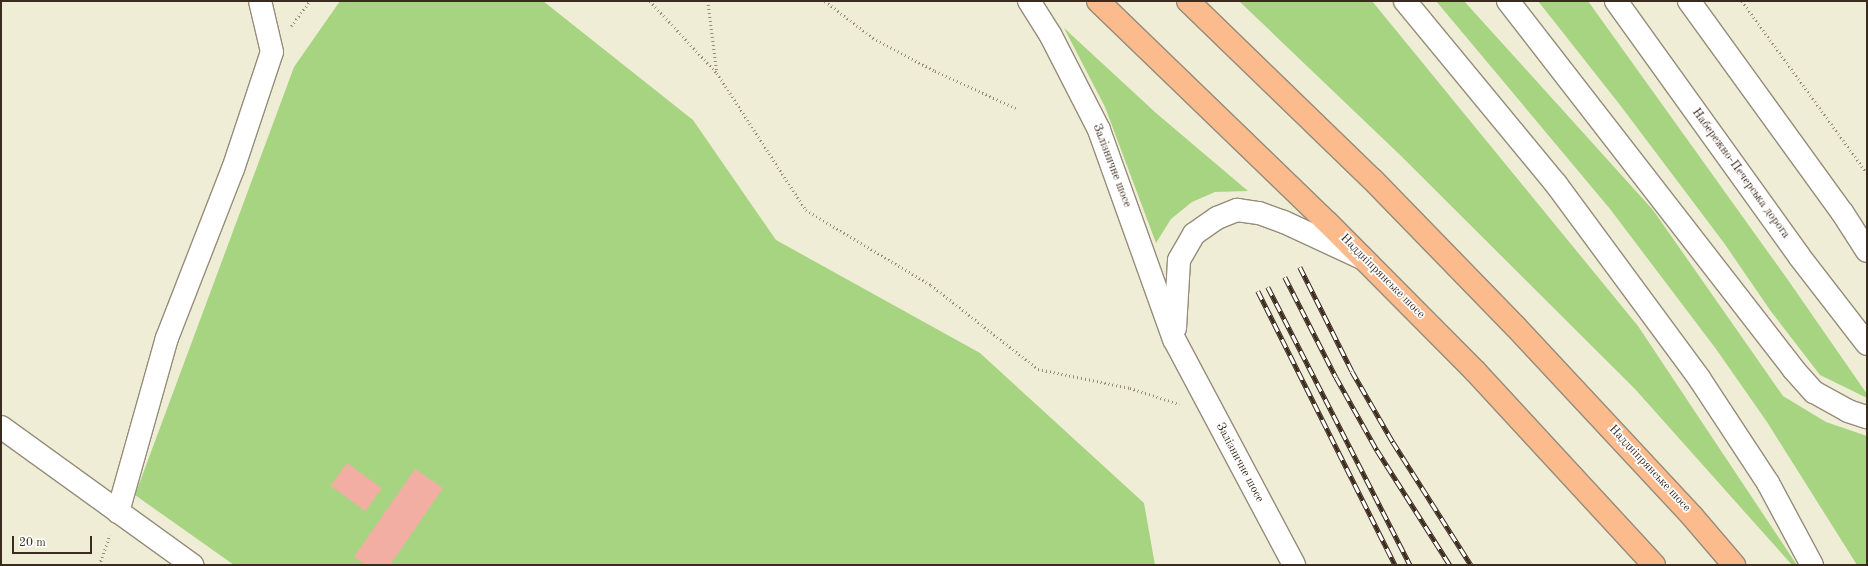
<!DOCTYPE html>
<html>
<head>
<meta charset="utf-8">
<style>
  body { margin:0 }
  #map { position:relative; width:1868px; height:566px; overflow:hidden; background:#f0edd7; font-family:"Old Standard TT",serif }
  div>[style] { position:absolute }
  .green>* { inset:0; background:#a7d481 }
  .building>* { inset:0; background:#f3aea3; transform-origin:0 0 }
  .path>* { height:2.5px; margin-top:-1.25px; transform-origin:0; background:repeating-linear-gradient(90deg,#968c7a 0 1px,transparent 0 4px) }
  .roads { filter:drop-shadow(1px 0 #968c7a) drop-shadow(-1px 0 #968c7a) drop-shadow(0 1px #968c7a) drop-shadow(0 -1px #968c7a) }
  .minor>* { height:22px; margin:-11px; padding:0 11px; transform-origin:11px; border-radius:11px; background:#fff }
  .major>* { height:22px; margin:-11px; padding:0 11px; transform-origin:11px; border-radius:11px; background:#fbbb8d }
  .rail>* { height:4.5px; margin-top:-2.25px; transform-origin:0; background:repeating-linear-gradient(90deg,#fff 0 9px,#3b2a1e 0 18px); box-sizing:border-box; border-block:1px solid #3b2a1e }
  span { translate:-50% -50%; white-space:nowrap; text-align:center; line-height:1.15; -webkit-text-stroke:3.5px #fff; paint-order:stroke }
  .street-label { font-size:12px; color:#3b2a1e }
  .frame { position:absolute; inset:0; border:2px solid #3b2a1e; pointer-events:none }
  .scale { position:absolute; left:12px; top:536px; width:80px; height:18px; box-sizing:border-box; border:2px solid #3b2a1e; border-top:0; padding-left:5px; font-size:12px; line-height:14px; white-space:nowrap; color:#3b2a1e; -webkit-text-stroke:3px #fff; paint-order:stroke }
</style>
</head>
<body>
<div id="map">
  <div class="green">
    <i style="clip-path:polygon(340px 1px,543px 1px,693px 120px,776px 240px,980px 353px,1144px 503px,1155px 565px,234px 565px,135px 495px,294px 67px)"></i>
    <i style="clip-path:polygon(1239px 1px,1372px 1px,1638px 326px,1797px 565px,1792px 565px,1635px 389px,1399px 154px)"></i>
    <i style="clip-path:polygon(1436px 1px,1464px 1px,1653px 210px,1783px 396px,1826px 422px,1867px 436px,1867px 565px,1857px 565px,1767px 422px,1716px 349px,1610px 209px)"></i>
    <i style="clip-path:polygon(1538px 1px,1588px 1px,1788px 280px,1867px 394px,1867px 398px,1820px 375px,1770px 310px,1724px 243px,1620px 105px)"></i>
    <i style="clip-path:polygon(1064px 28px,1156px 113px,1248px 191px,1215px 192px,1192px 202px,1171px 219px,1156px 243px,1105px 107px)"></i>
  </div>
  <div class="building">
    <i style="left:347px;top:463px;width:43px;height:28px;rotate:36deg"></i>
    <i style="clip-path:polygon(415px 469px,443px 488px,390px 565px,366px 565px,354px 557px)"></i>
  </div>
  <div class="path">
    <i style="left:650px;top:1px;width:98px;rotate:47.1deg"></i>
    <i style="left:717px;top:73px;width:163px;rotate:57deg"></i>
    <i style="left:806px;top:210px;width:146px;rotate:31deg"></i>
    <i style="left:931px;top:285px;width:136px;rotate:38.1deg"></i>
    <i style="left:1038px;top:369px;width:94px;rotate:11.7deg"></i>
    <i style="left:1130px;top:388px;width:52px;rotate:18.1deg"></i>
    <i style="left:708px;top:1px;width:72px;rotate:82.8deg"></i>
    <i style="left:825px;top:1px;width:61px;rotate:37.6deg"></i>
    <i style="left:873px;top:38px;width:70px;rotate:28deg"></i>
    <i style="left:935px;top:71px;width:91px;rotate:24.6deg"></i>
    <i style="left:1742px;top:1px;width:213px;rotate:54deg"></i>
    <i style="left:291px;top:26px;width:31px;rotate:-53deg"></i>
    <i style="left:99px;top:565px;width:32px;rotate:-70deg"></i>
  </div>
  <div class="roads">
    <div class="minor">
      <i style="left:1029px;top:1px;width:41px;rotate:57.8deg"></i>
      <i style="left:1051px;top:36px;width:106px;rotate:62.9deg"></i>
      <i style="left:1099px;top:130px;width:222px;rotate:70.3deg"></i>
      <i style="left:1174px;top:339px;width:256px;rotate:62deg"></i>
      <i style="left:1405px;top:1px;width:237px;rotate:50.5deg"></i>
      <i style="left:1556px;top:184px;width:241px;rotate:53.6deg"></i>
      <i style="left:1699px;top:378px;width:126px;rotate:56.7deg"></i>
      <i style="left:1768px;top:483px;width:93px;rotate:61.8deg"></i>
      <i style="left:1508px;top:1px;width:467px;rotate:52.2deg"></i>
      <i style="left:1794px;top:370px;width:30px;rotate:48deg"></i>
      <i style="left:1814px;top:392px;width:39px;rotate:29deg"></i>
      <i style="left:1848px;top:411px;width:20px;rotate:18deg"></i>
      <i style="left:1616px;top:1px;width:314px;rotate:54.3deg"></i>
      <i style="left:1799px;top:256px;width:111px;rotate:52.3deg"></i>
      <i style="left:1689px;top:1px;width:261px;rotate:54.1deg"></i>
      <i style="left:1842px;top:212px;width:46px;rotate:57.3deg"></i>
      <i style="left:1175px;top:328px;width:68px;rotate:-86.6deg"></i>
      <i style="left:1179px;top:260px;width:30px;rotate:-60deg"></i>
      <i style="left:1194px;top:234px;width:28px;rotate:-35deg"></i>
      <i style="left:1217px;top:218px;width:22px;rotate:-22deg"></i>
      <i style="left:1237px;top:210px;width:22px;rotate:8deg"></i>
      <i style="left:1259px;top:213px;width:27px;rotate:20deg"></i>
      <i style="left:1284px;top:222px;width:86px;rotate:24.8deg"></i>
      <i style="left:1px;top:427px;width:236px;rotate:35.8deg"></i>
      <i style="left:118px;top:512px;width:181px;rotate:-74.3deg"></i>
      <i style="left:167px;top:338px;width:181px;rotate:-68.7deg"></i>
      <i style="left:233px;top:169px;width:123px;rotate:-71.6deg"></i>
      <i style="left:272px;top:52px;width:52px;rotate:-103.2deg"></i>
    </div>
    <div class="major">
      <i style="left:1098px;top:1px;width:320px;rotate:44deg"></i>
      <i style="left:1328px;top:223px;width:209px;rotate:45.2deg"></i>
      <i style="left:1475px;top:371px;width:264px;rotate:47.3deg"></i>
      <i style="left:1188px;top:1px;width:256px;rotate:44.1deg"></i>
      <i style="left:1372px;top:179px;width:205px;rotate:45.8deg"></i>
      <i style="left:1515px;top:326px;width:260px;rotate:47deg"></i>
      <i style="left:1692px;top:516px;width:65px;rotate:49.4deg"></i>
    </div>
  </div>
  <div class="rail">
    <i style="left:1300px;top:267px;width:116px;rotate:63.4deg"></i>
    <i style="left:1352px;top:371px;width:82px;rotate:60deg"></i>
    <i style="left:1393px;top:442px;width:146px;rotate:57.6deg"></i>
    <i style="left:1285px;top:277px;width:112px;rotate:63deg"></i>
    <i style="left:1336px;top:377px;width:84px;rotate:60.7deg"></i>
    <i style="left:1377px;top:450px;width:136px;rotate:57.6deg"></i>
    <i style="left:1268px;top:287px;width:312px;rotate:62.9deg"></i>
    <i style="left:1258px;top:291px;width:306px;rotate:63.4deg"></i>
  </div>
  <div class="street-label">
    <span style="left:1111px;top:166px;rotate:69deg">Залізничне шосе</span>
    <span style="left:1740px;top:174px;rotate:54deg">Набережно-Печерська дорога</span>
    <span style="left:1382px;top:277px;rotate:45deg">Наддніпрянське шосе</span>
    <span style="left:1239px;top:463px;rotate:62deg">Залізничне шосе</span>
    <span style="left:1649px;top:469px;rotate:47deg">Наддніпрянське шосе</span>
  </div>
  <div class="frame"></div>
  <div class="scale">20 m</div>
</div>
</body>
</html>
